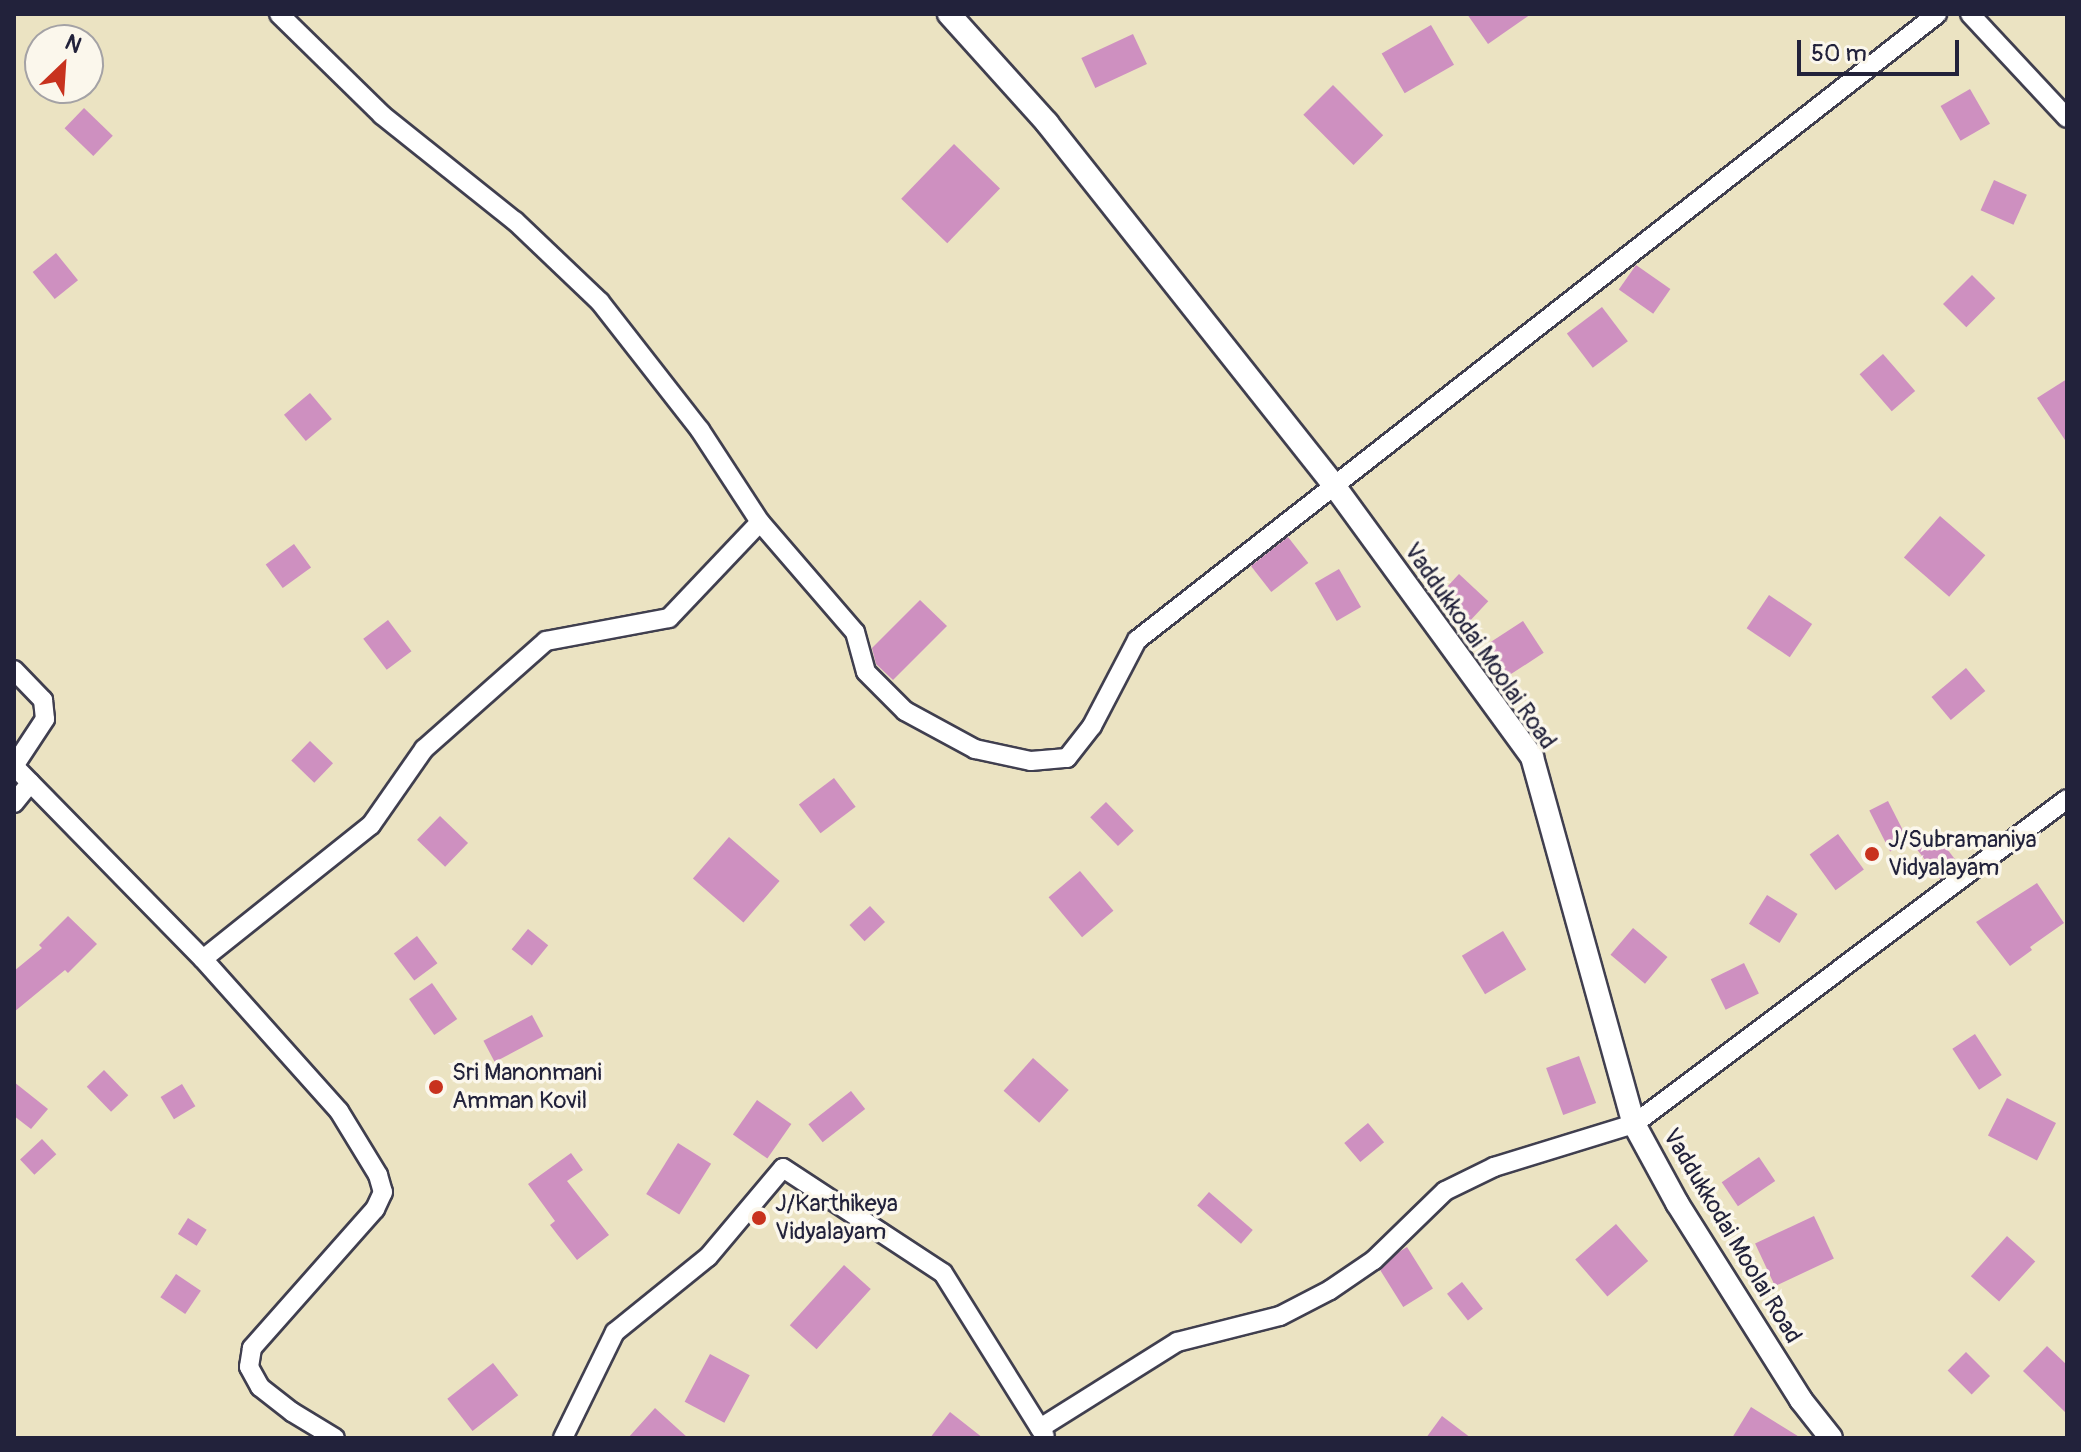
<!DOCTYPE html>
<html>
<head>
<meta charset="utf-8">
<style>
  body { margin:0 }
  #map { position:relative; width:2081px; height:1452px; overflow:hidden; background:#ebe3c2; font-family:Pangolin,sans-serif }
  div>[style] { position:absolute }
  .building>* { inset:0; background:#ce90c0; transform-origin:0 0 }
  .roads { filter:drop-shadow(2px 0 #403f4f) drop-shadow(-2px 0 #403f4f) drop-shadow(0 2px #403f4f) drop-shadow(0 -2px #403f4f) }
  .minor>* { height:18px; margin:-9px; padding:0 9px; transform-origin:9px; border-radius:9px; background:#fff }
  .tertiary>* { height:22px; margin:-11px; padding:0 11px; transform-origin:11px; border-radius:11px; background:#fff }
  .dots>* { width:22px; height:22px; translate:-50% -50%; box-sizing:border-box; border:4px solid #fbf7ec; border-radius:50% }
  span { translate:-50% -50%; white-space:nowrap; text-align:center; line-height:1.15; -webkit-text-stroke:7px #fbf7ec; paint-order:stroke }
  .street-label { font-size:24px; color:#22223b }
  .poi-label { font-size:24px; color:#22223b }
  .left { translate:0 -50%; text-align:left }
  .frame { position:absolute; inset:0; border:16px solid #22223b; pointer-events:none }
  .north { position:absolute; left:24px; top:24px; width:80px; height:80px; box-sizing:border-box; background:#fbf7ec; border:2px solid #a4a2a5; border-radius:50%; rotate:25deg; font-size:22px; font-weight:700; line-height:32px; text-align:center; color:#22223b }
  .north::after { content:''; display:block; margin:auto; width:28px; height:36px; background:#c8321e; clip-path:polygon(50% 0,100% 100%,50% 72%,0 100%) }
  .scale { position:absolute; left:1797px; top:40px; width:162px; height:36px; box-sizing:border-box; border:4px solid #22223b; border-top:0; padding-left:10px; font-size:24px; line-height:28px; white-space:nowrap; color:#22223b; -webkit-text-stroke:6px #fbf7ec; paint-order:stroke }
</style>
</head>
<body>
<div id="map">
  <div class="building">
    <i style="clip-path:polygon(1467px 14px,1531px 14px,1488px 44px)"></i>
    <i style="left:1431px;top:25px;width:46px;height:57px;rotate:60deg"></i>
    <i style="left:1133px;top:34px;width:33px;height:57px;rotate:65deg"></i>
    <i style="left:1333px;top:85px;width:71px;height:42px;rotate:45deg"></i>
    <i style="left:1970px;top:89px;width:40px;height:34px;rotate:60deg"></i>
    <i style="left:84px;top:108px;width:40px;height:28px;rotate:44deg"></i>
    <i style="left:954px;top:144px;width:64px;height:76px;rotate:44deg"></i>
    <i style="left:1994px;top:180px;width:36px;height:33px;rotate:24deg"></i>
    <i style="left:56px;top:253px;width:35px;height:30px;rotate:51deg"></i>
    <i style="left:1636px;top:265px;width:42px;height:30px;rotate:35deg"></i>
    <i style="left:1972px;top:275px;width:33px;height:41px;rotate:45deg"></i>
    <i style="left:1602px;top:307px;width:43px;height:44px;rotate:53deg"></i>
    <i style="left:1883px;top:354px;width:49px;height:31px;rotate:49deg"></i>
    <i style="clip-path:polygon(2067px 379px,2067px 443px,2037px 398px)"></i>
    <i style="left:310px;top:393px;width:34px;height:34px;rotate:50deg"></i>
    <i style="left:1940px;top:516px;width:60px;height:55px;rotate:41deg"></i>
    <i style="left:1288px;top:537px;width:33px;height:47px;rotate:52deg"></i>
    <i style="left:294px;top:544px;width:29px;height:35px;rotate:54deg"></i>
    <i style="left:1339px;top:569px;width:44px;height:28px;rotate:60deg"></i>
    <i style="left:1459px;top:574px;width:40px;height:28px;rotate:43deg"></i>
    <i style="left:1769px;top:595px;width:52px;height:40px;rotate:34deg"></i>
    <i style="clip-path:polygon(920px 600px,947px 626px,893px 680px,876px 664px,872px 648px)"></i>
    <i style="left:388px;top:620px;width:39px;height:31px;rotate:53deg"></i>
    <i style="left:1523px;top:621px;width:38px;height:49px;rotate:57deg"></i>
    <i style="left:1966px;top:668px;width:30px;height:45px;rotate:50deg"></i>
    <i style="left:310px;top:741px;width:32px;height:27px;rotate:44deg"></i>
    <i style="left:834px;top:778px;width:36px;height:44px;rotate:53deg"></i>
    <i style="left:1888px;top:801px;width:46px;height:21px;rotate:63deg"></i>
    <i style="left:1106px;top:802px;width:40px;height:22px;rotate:46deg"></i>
    <i style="left:440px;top:816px;width:39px;height:33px;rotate:44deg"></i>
    <i style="left:1933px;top:831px;width:43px;height:24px;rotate:52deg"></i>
    <i style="left:1838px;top:834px;width:44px;height:35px;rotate:54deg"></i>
    <i style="left:729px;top:837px;width:67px;height:55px;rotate:41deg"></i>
    <i style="left:1080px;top:871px;width:52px;height:41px;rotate:50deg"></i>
    <i style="clip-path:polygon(2037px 883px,2064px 923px,2030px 947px,2032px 950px,2010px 966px,1976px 922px)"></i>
    <i style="left:1767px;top:895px;width:36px;height:34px;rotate:32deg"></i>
    <i style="left:870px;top:906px;width:22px;height:28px;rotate:47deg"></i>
    <i style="clip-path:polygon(68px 916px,97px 944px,68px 973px,65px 970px,14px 1012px,14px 971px,42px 948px,39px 945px)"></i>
    <i style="left:1633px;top:928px;width:45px;height:35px;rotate:40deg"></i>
    <i style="left:528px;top:929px;width:26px;height:26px;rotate:39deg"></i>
    <i style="left:1503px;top:931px;width:45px;height:48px;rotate:59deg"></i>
    <i style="left:417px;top:936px;width:34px;height:29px;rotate:53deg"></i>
    <i style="left:1744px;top:963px;width:34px;height:37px;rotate:64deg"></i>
    <i style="left:432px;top:983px;width:44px;height:28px;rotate:55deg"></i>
    <i style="left:532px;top:1015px;width:24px;height:55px;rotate:62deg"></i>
    <i style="left:1975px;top:1034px;width:49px;height:27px;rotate:57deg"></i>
    <i style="left:1579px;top:1056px;width:50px;height:35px;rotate:70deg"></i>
    <i style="left:1033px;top:1058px;width:48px;height:44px;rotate:42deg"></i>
    <i style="left:104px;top:1070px;width:35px;height:24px;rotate:46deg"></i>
    <i style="clip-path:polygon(14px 1082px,48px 1109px,31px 1129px,14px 1116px)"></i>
    <i style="left:182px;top:1084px;width:26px;height:25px;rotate:59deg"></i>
    <i style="left:851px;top:1091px;width:23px;height:54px;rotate:52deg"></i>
    <i style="left:2007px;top:1098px;width:55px;height:42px;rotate:27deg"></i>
    <i style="left:757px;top:1100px;width:42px;height:42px;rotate:35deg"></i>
    <i style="left:1368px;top:1123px;width:25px;height:31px;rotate:50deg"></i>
    <i style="left:42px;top:1139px;width:21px;height:30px;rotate:47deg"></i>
    <i style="left:678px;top:1143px;width:39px;height:60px;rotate:32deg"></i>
    <i style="clip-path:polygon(571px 1153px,583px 1170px,567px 1181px,609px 1235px,577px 1260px,550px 1225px,555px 1221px,528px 1184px)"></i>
    <i style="left:1759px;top:1157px;width:29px;height:45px;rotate:56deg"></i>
    <i style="left:1209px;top:1192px;width:58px;height:18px;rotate:41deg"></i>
    <i style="left:1814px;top:1216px;width:47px;height:65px;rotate:65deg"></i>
    <i style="left:188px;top:1218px;width:22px;height:19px;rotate:32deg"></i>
    <i style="left:1616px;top:1224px;width:49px;height:54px;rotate:49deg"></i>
    <i style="left:2007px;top:1236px;width:38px;height:54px;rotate:42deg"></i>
    <i style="left:1407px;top:1247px;width:49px;height:35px;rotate:58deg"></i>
    <i style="left:844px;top:1265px;width:36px;height:81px;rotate:42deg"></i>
    <i style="left:176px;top:1274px;width:30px;height:28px;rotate:34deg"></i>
    <i style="left:1462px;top:1282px;width:34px;height:19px;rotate:52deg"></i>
    <i style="clip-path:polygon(2047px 1346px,2067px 1365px,2067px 1414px,2023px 1371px)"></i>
    <i style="left:1966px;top:1352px;width:34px;height:26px;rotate:45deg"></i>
    <i style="left:710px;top:1354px;width:45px;height:54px;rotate:28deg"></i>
    <i style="left:493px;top:1363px;width:41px;height:58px;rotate:52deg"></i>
    <i style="clip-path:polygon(1751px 1407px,1801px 1438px,1732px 1438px)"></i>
    <i style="clip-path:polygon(655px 1408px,688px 1438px,628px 1438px)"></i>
    <i style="clip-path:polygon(950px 1412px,983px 1438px,930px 1438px)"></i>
    <i style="clip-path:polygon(1442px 1416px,1471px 1438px,1426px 1438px)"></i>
  </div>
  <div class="roads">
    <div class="minor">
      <i style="left:279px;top:14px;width:144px;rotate:44.4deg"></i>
      <i style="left:382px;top:115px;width:170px;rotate:38.6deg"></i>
      <i style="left:515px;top:221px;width:117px;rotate:43.6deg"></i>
      <i style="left:600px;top:302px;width:162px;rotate:52deg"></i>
      <i style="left:700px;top:430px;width:110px;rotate:56.9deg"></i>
      <i style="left:760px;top:522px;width:145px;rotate:49.2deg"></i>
      <i style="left:855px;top:632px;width:41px;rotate:74.6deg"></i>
      <i style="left:866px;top:672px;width:55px;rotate:45deg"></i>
      <i style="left:905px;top:711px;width:80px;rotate:28.5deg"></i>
      <i style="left:975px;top:749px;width:57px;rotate:12.1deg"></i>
      <i style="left:1031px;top:761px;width:36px;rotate:-5deg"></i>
      <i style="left:1067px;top:758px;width:41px;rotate:-52deg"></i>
      <i style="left:1092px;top:726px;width:97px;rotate:-62.4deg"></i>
      <i style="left:1137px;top:640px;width:1016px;rotate:-38.04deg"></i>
      <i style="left:1970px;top:14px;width:142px;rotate:47deg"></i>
      <i style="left:14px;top:670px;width:42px;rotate:46deg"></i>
      <i style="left:43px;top:700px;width:19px;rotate:84deg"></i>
      <i style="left:45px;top:719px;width:56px;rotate:123.4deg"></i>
      <i style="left:14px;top:766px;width:270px;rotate:45.6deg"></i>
      <i style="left:203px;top:959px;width:204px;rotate:48.2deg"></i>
      <i style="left:339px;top:1111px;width:75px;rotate:58.6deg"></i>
      <i style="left:378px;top:1175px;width:18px;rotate:74deg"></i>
      <i style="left:383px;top:1192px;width:19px;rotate:115deg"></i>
      <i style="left:375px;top:1209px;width:186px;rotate:131.5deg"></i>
      <i style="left:252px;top:1348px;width:19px;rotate:99deg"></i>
      <i style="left:249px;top:1367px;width:23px;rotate:61deg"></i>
      <i style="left:260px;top:1387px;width:41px;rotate:38deg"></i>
      <i style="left:292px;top:1412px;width:50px;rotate:31.2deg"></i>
      <i style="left:14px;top:803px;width:26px;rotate:-51deg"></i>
      <i style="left:203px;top:959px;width:215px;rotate:-38.6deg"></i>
      <i style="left:371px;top:825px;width:93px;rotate:-55.1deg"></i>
      <i style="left:424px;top:749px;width:163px;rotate:-41.5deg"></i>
      <i style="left:546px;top:641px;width:125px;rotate:-10.6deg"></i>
      <i style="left:669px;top:618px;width:132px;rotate:-46.5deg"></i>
      <i style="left:1040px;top:1428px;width:162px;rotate:-32.1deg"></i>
      <i style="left:1177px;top:1342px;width:106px;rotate:-14.2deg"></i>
      <i style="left:1280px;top:1316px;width:56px;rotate:-27.5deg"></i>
      <i style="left:1330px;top:1290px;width:53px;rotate:-34.3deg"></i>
      <i style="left:1374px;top:1260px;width:99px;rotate:-44.2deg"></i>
      <i style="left:1445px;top:1191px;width:55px;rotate:-26.1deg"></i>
      <i style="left:1494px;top:1167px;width:146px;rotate:-17.1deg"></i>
      <i style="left:1634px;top:1124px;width:541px;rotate:-36.89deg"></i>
      <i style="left:563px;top:1438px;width:118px;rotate:-63.9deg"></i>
      <i style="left:615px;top:1332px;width:119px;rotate:-38.9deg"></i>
      <i style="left:708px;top:1257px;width:116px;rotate:-49.9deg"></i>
      <i style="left:783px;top:1168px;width:191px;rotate:33.3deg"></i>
      <i style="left:943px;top:1273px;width:192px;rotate:58deg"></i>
    </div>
    <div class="tertiary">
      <i style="left:949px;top:14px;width:147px;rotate:48deg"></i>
      <i style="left:1047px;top:123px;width:461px;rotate:51.6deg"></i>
      <i style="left:1333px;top:484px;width:338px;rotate:53.9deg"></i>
      <i style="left:1532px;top:757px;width:381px;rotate:74.5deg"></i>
      <i style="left:1634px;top:1124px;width:90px;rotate:61.4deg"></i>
      <i style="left:1677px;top:1203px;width:233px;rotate:57.8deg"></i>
      <i style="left:1801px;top:1400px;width:48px;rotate:51.7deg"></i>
    </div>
  </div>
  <div class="dots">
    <i style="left:1872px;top:854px;background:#c8321e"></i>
    <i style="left:436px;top:1087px;background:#c8321e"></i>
    <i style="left:759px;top:1218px;background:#c8321e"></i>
  </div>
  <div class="street-label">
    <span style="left:1480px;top:646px;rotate:55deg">Vaddukkodai Moolai Road</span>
    <span style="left:1732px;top:1236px;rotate:59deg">Vaddukkodai Moolai Road</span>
  </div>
  <div class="poi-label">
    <span class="left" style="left:1888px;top:854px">J/Subramaniya<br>Vidyalayam</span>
    <span class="left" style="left:452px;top:1087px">Sri Manonmani<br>Amman Kovil</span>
    <span class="left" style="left:775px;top:1218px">J/Karthikeya<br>Vidyalayam</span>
  </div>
  <div class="frame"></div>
  <div class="north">N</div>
  <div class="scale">50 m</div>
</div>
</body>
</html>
